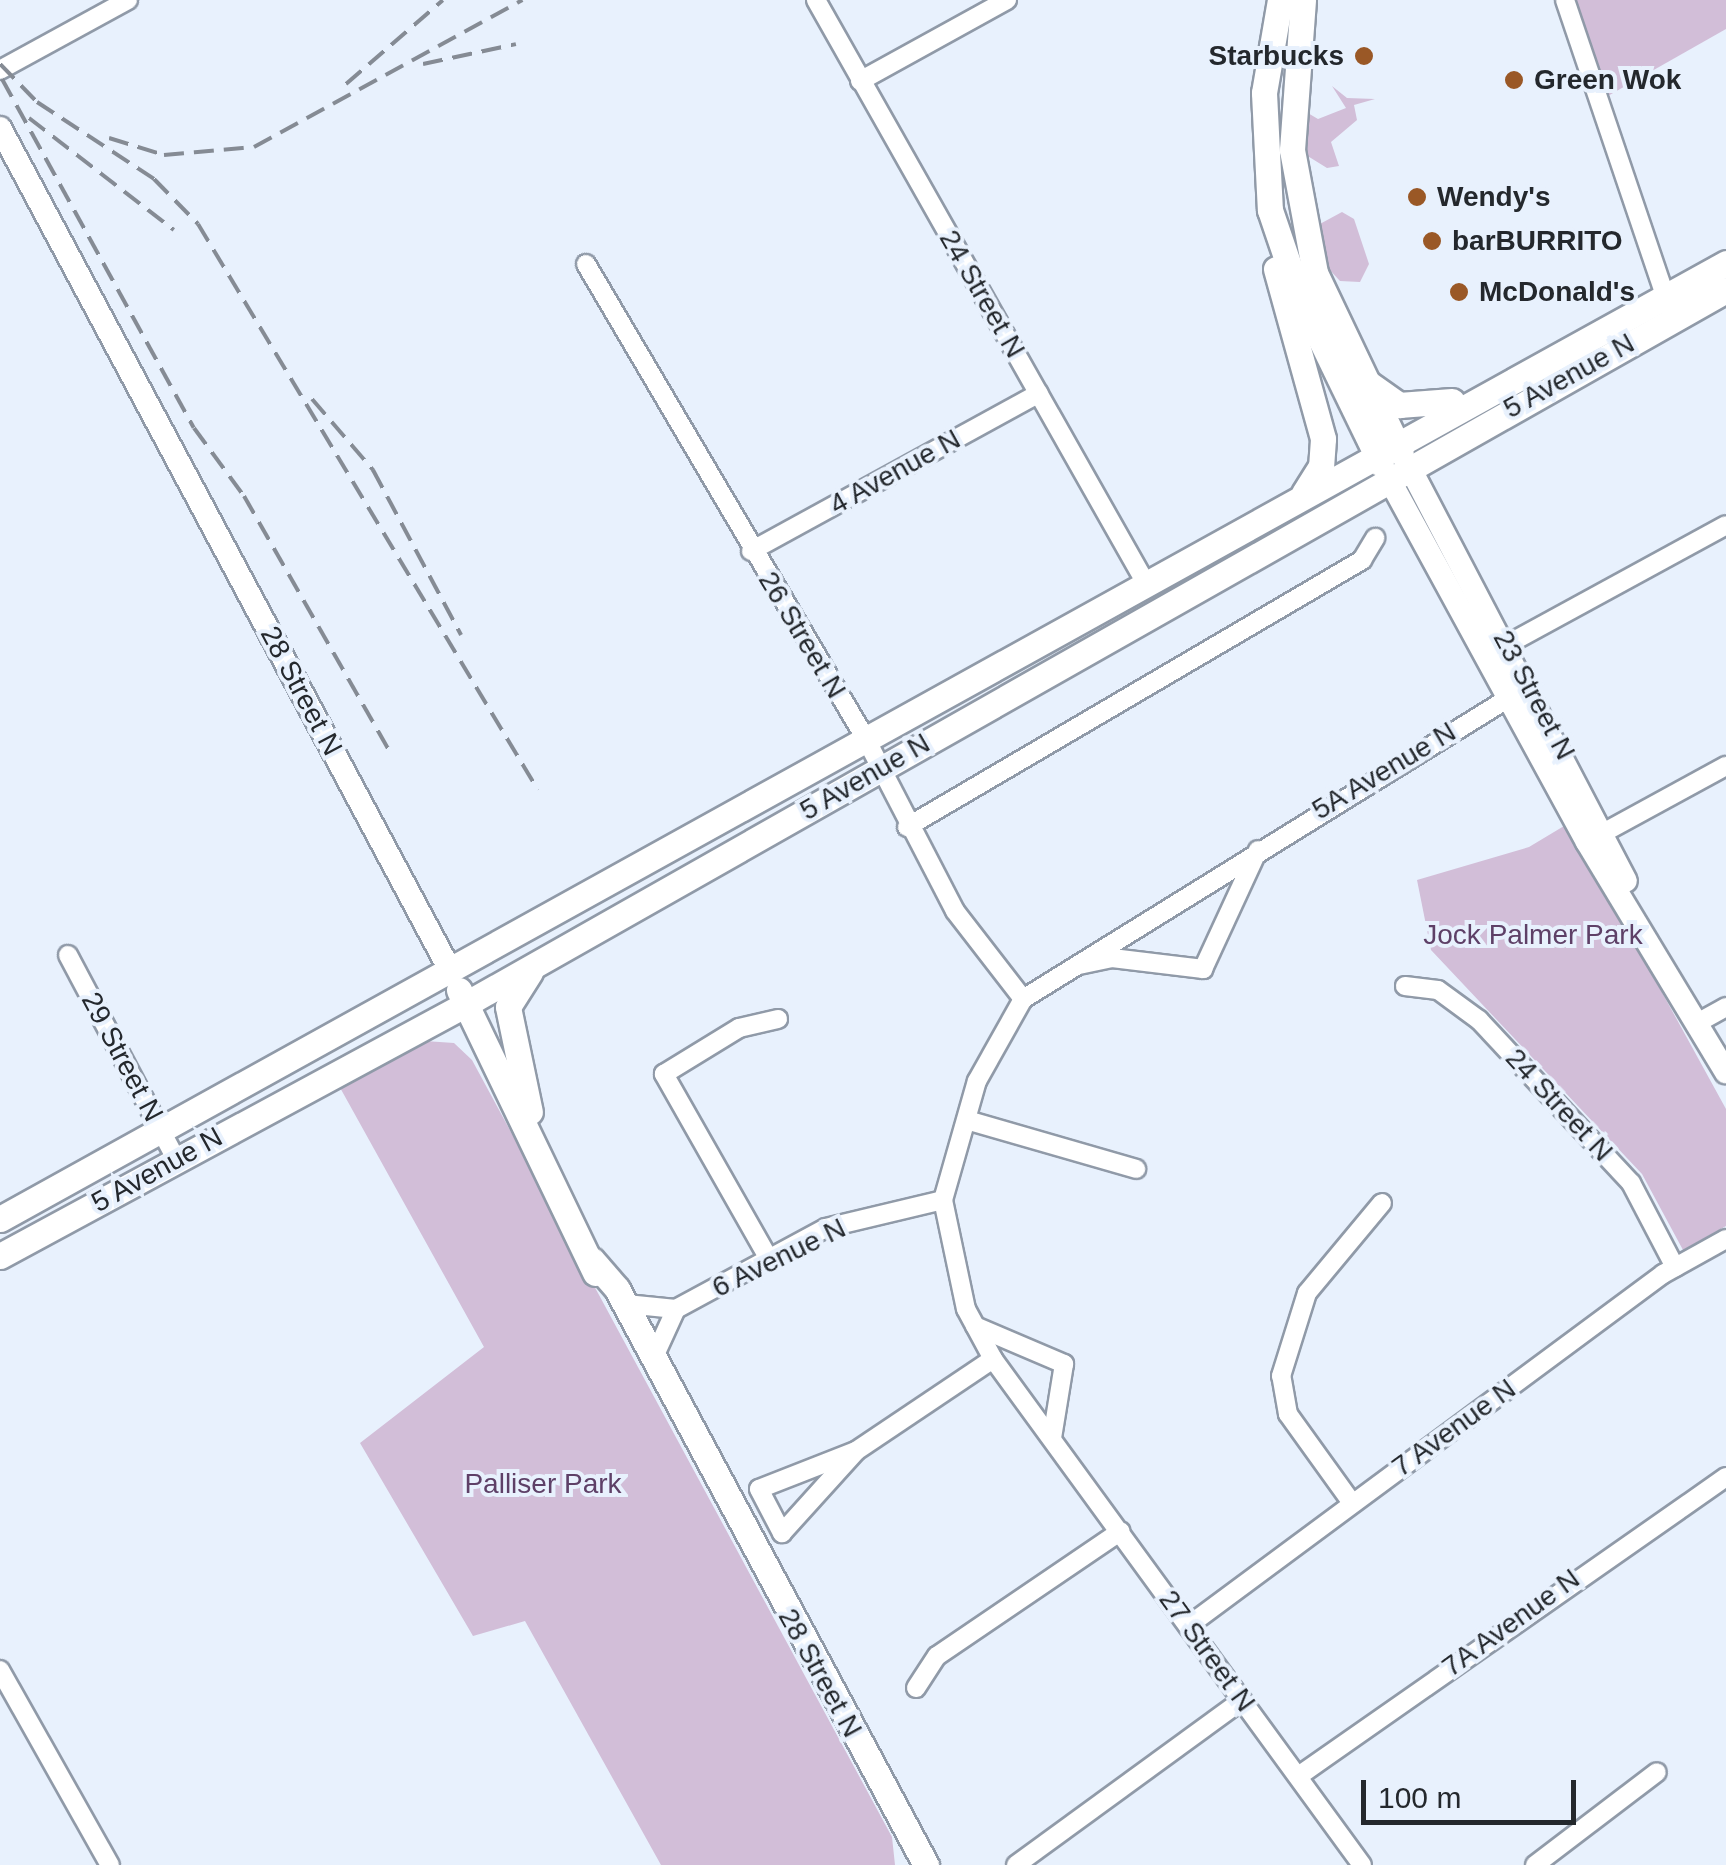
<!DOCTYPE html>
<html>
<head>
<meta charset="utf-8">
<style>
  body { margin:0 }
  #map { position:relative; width:1726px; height:1865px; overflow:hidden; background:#e8f1fd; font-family:Helvetica,sans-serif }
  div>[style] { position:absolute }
  .green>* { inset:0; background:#d2bed8 }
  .roads { filter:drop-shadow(2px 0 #909aa8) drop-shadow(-2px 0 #909aa8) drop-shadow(0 2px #909aa8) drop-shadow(0 -2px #909aa8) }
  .minor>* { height:18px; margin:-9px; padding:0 9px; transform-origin:9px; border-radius:9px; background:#fff }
  .tertiary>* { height:22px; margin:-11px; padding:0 11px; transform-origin:11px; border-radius:11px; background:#fff }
  .secondary>* { height:25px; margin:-12.5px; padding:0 12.5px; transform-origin:12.5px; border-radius:12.5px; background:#fff }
  .rail>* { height:4px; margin-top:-2px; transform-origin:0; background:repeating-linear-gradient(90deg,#858b94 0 20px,transparent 0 30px) }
  .dots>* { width:28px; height:28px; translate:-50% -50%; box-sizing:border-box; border:5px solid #e8f1fd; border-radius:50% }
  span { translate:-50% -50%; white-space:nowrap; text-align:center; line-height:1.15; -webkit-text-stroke:8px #e8f1fd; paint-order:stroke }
  .poi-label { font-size:28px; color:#24282d; font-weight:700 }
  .right { translate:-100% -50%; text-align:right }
  .left { translate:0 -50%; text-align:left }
  .street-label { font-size:28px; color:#24282d }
  .park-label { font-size:28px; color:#5e4067 }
  .scale { position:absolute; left:1361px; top:1780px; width:215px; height:45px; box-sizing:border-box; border:5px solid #24282d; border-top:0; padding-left:12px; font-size:30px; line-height:35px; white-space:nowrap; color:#24282d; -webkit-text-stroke:8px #e8f1fd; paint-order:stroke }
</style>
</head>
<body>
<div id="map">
  <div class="green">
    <i style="clip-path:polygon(1565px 0,1726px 0,1726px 29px,1599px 101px)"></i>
    <i style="clip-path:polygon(1332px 86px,1347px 98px,1375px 99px,1354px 105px,1357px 120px,1331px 142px,1339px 166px,1327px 168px,1306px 155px,1301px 109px,1318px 119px,1346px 108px)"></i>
    <i style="clip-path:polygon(1342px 212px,1354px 219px,1369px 264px,1360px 282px,1340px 281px,1327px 267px,1318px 225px)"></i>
    <i style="clip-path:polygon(1569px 823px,1726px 1109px,1726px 1226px,1683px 1250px,1642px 1174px,1431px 950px,1417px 880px,1529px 847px)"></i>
    <i style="clip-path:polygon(425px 1041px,454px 1043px,472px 1060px,892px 1837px,895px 1865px,661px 1865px,525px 1621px,473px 1636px,360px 1443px,484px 1347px,338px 1084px)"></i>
  </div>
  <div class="roads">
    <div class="minor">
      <i style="left:816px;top:0;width:674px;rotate:60.51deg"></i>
      <i style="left:1565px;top:0;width:324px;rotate:71.3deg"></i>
      <i style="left:0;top:70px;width:146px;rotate:-28.7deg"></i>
      <i style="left:860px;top:81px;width:168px;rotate:-28.9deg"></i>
      <i style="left:586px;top:264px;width:554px;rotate:59.5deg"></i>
      <i style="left:867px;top:741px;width:191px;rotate:62.6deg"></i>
      <i style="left:955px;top:911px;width:111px;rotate:52.3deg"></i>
      <i style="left:751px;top:551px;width:328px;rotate:-28.7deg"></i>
      <i style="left:1508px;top:644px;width:248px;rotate:-28.6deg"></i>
      <i style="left:907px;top:827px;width:528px;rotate:-30.4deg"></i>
      <i style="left:1362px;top:560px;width:26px;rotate:-59deg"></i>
      <i style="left:1590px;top:840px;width:155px;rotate:-28.6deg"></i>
      <i style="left:68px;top:955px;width:231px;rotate:62.1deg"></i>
      <i style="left:1079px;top:965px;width:34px;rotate:-12deg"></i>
      <i style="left:1112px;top:958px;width:92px;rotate:6.9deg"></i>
      <i style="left:1203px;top:969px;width:131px;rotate:-65.2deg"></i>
      <i style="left:1405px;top:986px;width:33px;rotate:7deg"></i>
      <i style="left:1438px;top:990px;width:51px;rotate:36.2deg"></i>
      <i style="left:1479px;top:1020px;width:223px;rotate:47deg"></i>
      <i style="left:1631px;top:1183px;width:95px;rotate:62.4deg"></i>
      <i style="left:1699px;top:1022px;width:31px;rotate:-29deg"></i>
      <i style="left:970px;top:1121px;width:173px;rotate:16.1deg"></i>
      <i style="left:943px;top:1200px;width:111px;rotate:78.1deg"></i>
      <i style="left:966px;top:1309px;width:57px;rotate:61.6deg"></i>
      <i style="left:993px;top:1359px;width:626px;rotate:53.9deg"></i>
      <i style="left:943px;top:1200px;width:124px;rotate:-74.1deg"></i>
      <i style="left:977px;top:1081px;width:94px;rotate:-60.7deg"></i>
      <i style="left:1023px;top:999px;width:569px;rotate:-31.79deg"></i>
      <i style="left:769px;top:1259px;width:213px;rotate:-119.6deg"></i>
      <i style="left:664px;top:1074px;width:88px;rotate:-31.5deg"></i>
      <i style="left:739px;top:1028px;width:40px;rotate:-13deg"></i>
      <i style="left:626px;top:1304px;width:50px;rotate:5.7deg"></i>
      <i style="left:676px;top:1309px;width:170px;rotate:-28.4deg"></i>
      <i style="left:826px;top:1228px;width:120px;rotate:-13.5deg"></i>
      <i style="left:975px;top:1326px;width:97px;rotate:23.1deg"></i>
      <i style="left:1064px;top:1364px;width:75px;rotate:99.2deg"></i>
      <i style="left:654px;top:1357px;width:53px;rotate:-65.4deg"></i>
      <i style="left:856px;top:1451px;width:104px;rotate:158.6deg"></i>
      <i style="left:759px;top:1489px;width:50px;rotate:62.4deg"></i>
      <i style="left:782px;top:1533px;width:110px;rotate:-47.9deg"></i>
      <i style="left:856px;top:1451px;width:165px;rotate:-33.9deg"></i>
      <i style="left:1352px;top:1503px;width:110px;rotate:-125.7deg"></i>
      <i style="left:1288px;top:1414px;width:39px;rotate:-100deg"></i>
      <i style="left:1281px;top:1376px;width:87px;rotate:-72.6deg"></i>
      <i style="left:1307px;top:1293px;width:117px;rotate:-50.2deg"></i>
      <i style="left:1188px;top:1626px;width:591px;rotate:-36.54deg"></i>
      <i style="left:1663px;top:1274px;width:72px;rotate:-29.1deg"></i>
      <i style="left:0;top:1670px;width:224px;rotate:60.6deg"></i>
      <i style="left:916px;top:1688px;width:38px;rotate:-57deg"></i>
      <i style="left:937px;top:1656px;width:222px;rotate:-34.2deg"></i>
      <i style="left:1300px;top:1775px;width:520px;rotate:-34.97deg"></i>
      <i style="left:1016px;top:1865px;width:280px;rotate:-36.1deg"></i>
      <i style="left:1535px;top:1865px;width:153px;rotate:-37.3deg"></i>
    </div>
    <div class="tertiary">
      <i style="left:0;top:128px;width:955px;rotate:61.88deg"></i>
      <i style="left:1409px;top:466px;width:468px;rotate:62.4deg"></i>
      <i style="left:1388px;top:477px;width:416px;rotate:61.4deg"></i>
      <i style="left:1587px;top:842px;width:269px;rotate:58.9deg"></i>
    </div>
    <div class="secondary">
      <i style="left:1280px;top:0;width:94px;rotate:99.8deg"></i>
      <i style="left:1264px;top:93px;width:117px;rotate:87.1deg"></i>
      <i style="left:1270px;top:210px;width:90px;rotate:71.2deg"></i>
      <i style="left:1299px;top:295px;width:188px;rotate:64.1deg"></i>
      <i style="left:1303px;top:0;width:150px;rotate:94.2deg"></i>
      <i style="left:1292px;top:150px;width:125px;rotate:79.4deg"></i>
      <i style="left:1315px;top:273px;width:199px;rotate:64.5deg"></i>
      <i style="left:1276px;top:269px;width:176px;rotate:74.5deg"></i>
      <i style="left:1323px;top:439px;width:27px;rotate:94deg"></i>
      <i style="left:1321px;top:466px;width:32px;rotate:122deg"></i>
      <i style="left:1365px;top:381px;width:42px;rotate:35.2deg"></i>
      <i style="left:1399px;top:405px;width:53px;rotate:-4.3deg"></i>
      <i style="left:530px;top:972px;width:41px;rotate:122.2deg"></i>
      <i style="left:508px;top:1007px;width:107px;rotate:78.2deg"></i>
      <i style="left:459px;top:990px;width:314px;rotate:64.3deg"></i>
      <i style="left:0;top:1219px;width:1973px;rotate:-28.98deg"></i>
      <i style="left:0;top:1256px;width:530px;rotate:-28.4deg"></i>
      <i style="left:466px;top:1004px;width:1448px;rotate:-29.54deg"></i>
      <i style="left:592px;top:1260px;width:38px;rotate:49deg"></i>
      <i style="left:617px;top:1289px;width:654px;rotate:61.79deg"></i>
    </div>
  </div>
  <div class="rail">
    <i style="left:0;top:64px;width:53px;rotate:45.8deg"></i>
    <i style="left:37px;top:102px;width:140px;rotate:33.3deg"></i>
    <i style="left:154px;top:179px;width:63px;rotate:45.6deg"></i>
    <i style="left:198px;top:224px;width:660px;rotate:59.01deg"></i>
    <i style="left:423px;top:64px;width:95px;rotate:-12.1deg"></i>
    <i style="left:2px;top:79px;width:398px;rotate:61.2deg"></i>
    <i style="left:194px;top:428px;width:84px;rotate:53.7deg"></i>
    <i style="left:244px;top:496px;width:292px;rotate:60.3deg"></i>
    <i style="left:346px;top:84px;width:128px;rotate:-40.9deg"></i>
    <i style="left:29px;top:118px;width:183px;rotate:37.7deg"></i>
    <i style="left:109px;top:138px;width:58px;rotate:17.2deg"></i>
    <i style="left:164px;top:155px;width:90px;rotate:-5.1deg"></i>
    <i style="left:254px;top:147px;width:306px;rotate:-28.7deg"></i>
    <i style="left:312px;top:399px;width:94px;rotate:49.3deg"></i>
    <i style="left:373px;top:470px;width:187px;rotate:61.9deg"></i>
  </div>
  <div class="dots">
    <i style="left:1364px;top:56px;background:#9a5826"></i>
    <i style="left:1514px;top:80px;background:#9a5826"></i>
    <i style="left:1417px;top:197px;background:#9a5826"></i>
    <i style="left:1432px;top:241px;background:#9a5826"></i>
    <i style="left:1459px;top:292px;background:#9a5826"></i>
  </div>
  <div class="poi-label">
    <span class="right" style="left:1344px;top:56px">Starbucks</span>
    <span class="left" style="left:1534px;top:80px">Green Wok</span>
    <span class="left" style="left:1437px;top:197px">Wendy's</span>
    <span class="left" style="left:1452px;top:241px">barBURRITO</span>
    <span class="left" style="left:1479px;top:292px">McDonald's</span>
  </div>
  <div class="street-label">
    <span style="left:982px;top:294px;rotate:60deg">24 Street N</span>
    <span style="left:1569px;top:376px;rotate:-29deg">5 Avenue N</span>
    <span style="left:895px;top:472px;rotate:-29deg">4 Avenue N</span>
    <span style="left:802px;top:635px;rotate:59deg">26 Street N</span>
    <span style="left:301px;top:691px;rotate:62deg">28 Street N</span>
    <span style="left:1534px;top:695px;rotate:62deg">23 Street N</span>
    <span style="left:1384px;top:771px;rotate:-31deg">5A Avenue N</span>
    <span style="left:865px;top:777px;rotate:-30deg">5 Avenue N</span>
    <span style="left:122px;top:1057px;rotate:62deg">29 Street N</span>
    <span style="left:1559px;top:1105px;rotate:47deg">24 Street N</span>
    <span style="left:157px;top:1170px;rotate:-29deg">5 Avenue N</span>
    <span style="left:779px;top:1258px;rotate:-26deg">6 Avenue N</span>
    <span style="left:1454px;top:1428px;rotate:-36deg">7 Avenue N</span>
    <span style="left:1511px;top:1623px;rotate:-36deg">7A Avenue N</span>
    <span style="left:1207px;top:1651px;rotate:54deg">27 Street N</span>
    <span style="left:820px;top:1673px;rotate:61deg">28 Street N</span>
  </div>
  <div class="park-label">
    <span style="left:1533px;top:935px">Jock Palmer Park</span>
    <span style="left:543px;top:1484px">Palliser Park</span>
  </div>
  <div class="scale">100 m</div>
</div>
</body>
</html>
